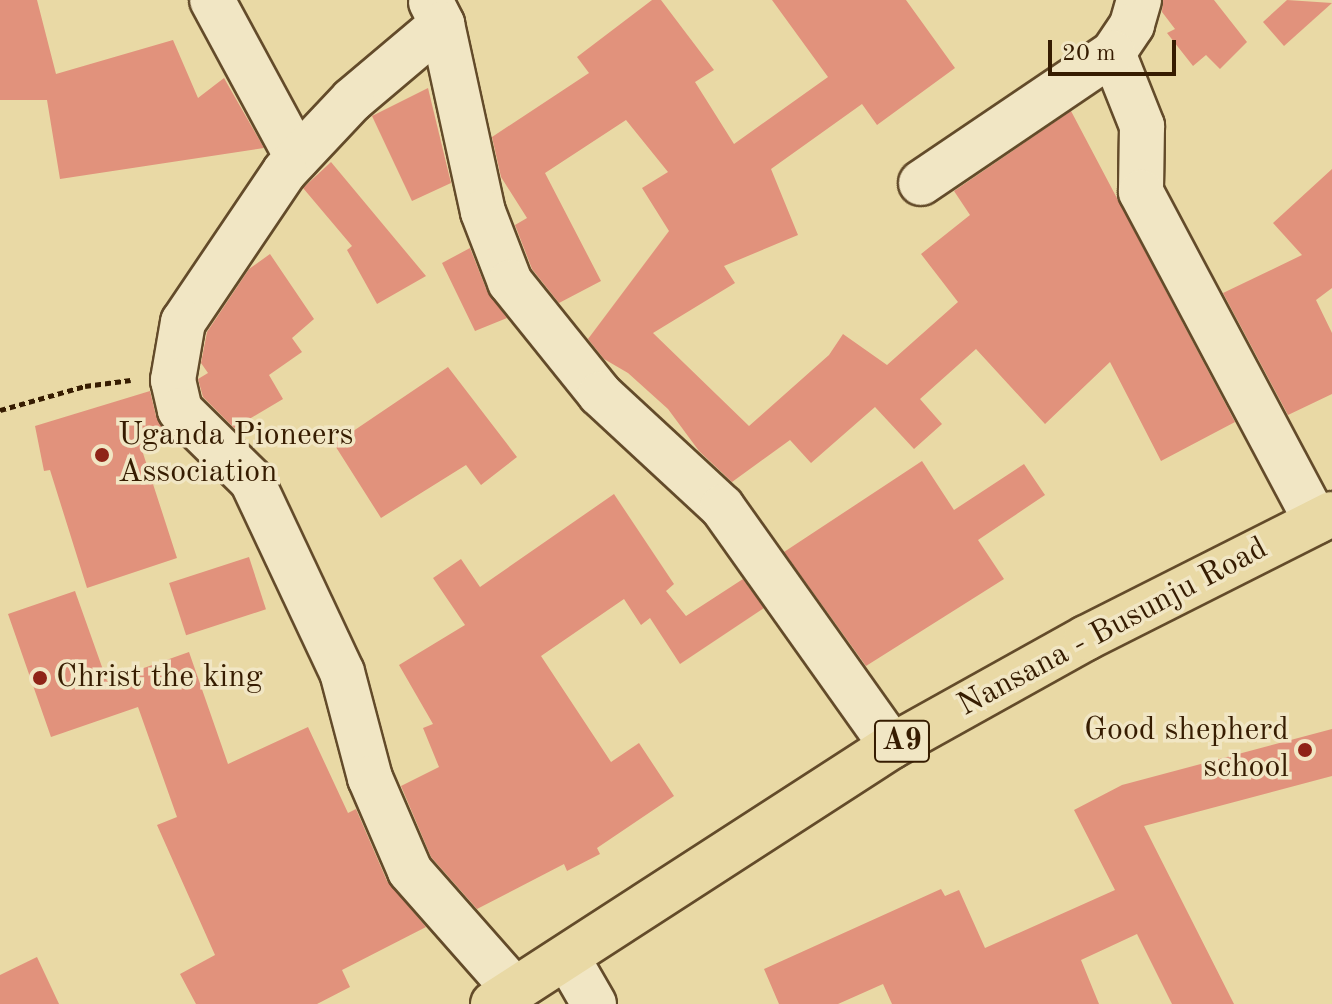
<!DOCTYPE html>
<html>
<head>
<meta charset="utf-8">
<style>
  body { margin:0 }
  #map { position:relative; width:1332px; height:1004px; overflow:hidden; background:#e9d9a5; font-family:"Old Standard TT",serif }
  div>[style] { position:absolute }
  .building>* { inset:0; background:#e1927c; transform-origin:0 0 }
  .path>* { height:5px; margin-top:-2.5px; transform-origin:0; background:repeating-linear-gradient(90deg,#361c01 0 6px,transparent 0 10px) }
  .roads { filter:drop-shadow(2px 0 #634b2a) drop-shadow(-2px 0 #634b2a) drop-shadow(0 2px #634b2a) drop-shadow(0 -2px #634b2a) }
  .minor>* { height:44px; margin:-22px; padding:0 22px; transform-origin:22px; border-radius:22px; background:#f1e6c4 }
  .major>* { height:44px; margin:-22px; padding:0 22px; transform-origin:22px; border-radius:22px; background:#e9d9a5 }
  .dots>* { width:22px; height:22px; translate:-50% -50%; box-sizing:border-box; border:4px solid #f1e6c4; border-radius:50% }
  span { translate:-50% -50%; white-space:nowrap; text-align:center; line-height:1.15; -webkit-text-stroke:7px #f1e6c4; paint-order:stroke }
  .shield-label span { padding:2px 6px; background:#f1e6c4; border:2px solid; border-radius:6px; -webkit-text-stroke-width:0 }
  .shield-label { font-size:30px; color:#361c01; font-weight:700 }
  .poi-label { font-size:32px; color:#361c01 }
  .left { translate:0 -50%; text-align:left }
  .right { translate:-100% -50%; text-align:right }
  .street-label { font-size:32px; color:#361c01 }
  .scale { position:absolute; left:1048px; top:40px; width:128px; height:36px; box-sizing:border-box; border:4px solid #361c01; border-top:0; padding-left:10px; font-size:24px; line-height:28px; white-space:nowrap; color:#361c01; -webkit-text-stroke:6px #f1e6c4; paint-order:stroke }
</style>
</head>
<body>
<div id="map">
  <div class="building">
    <i style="clip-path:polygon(0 0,37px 0,56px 74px,173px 40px,198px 98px,224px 78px,264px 148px,60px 179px,47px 100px,0 100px)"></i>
    <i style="clip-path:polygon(652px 0,661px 0,714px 70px,695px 82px,734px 144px,828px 77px,772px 0,906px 0,955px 68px,877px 125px,862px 104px,771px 169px,798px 235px,724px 266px,735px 283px,653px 333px,749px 426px,829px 355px,843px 334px,887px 365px,958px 302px,921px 254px,970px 215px,954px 191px,1071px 111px,1235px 422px,1161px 461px,1110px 362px,1045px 424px,976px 349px,920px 399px,942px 424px,914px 449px,875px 407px,811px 463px,790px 440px,732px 482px,699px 451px,668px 409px,628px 373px,604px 359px,588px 339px,669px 231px,642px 188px,668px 172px,626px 120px,545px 173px,601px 281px,559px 303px,532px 269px,515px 225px,527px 218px,501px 177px,492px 137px,589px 73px,577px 57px)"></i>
    <i style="clip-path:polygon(1163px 0,1214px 0,1247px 42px,1220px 69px,1206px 55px,1193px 66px,1167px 33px,1175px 29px,1162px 12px)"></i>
    <i style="clip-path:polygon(1287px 0,1332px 3px,1284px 46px,1263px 22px)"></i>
    <i style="clip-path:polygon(428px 88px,451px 183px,412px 201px,372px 116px)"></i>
    <i style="clip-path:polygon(331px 162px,426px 276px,377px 304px,347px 250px,352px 246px,303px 188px)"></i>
    <i style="clip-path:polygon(1332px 169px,1332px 288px,1316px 300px,1332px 333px,1332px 394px,1288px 415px,1223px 293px,1302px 255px,1273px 223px)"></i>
    <i style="clip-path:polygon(470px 248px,487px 291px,507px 318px,475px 331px,442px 263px)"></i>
    <i style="clip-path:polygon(270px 254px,314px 319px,292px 338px,302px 352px,269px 375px,283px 399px,234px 428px,203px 397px,198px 379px,208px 373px,201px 363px,207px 332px,249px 269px)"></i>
    <i style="clip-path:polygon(448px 367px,517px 457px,481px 485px,466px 465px,381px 518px,334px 444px)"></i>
    <i style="clip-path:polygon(150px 391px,156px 416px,173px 438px,141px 447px,177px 558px,87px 588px,50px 470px,44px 471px,35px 426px)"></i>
    <i style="clip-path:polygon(922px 461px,954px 510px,1024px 464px,1045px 495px,978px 540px,1004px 579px,866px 666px,784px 552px)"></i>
    <i style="clip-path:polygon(614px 494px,674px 584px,666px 591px,686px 616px,743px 579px,764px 608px,680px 664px,650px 618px,641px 625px,624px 599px,541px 656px,611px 762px,639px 743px,674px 796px,597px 848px,600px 854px,567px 871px,564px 864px,477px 909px,431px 857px,401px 786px,439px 767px,423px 728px,433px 724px,399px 665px,465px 625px,433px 578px,461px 559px,480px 587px)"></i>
    <i style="left:249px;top:557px;width:55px;height:84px;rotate:72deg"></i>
    <i style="clip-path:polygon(75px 591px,107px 681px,189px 652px,228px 764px,308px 727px,348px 813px,356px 809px,387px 881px,426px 927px,342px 970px,350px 987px,317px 1004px,196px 1004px,180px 974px,215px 955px,157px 825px,177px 817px,138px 707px,51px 737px,8px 614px)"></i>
    <i style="clip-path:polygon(1332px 729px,1332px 776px,1144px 826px,1234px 1004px,1172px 1004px,1137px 934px,1081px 960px,1099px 1004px,892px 1004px,883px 984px,838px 1004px,779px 1004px,764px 969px,941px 889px,945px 896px,959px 890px,985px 948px,1115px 890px,1074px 810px,1122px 785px)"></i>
    <i style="clip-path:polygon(37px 957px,59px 1004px,0 1004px,0 975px)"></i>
  </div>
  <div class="path">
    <i style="left:0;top:410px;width:88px;rotate:-15.8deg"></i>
    <i style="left:85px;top:386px;width:46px;rotate:-7.4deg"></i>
  </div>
  <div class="roads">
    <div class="minor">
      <i style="left:212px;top:0;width:179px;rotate:61.6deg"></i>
      <i style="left:1139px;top:0;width:26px;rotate:106deg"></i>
      <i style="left:1132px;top:25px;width:34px;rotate:124deg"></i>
      <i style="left:1113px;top:53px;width:79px;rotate:68.3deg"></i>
      <i style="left:1142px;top:126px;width:66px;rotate:90.9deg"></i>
      <i style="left:1141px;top:192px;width:373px;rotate:62deg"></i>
      <i style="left:431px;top:2px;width:25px;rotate:63deg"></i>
      <i style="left:442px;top:24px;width:192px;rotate:77.7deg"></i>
      <i style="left:483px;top:212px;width:75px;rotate:68.9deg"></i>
      <i style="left:510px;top:282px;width:144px;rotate:51.2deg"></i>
      <i style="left:600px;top:394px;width:166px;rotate:42.8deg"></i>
      <i style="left:722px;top:507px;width:293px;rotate:54.6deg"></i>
      <i style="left:442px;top:24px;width:118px;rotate:139.8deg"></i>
      <i style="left:352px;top:100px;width:98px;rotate:133.3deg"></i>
      <i style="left:285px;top:171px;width:182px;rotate:124deg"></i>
      <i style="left:183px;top:322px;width:59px;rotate:99.8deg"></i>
      <i style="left:173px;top:380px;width:31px;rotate:77deg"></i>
      <i style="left:180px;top:410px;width:101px;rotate:44.6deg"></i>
      <i style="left:252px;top:481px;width:211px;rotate:64.8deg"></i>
      <i style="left:342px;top:672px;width:110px;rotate:75.2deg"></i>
      <i style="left:370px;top:778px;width:101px;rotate:66.7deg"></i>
      <i style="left:410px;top:871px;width:159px;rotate:48.6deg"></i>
      <i style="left:921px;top:183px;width:232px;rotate:-34.1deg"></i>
      <i style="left:567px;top:957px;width:54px;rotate:60.1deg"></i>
    </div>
    <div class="major">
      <i style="left:493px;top:1004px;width:475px;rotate:-32.9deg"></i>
      <i style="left:892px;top:746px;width:222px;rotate:-29.1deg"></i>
      <i style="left:1086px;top:638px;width:275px;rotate:-26.8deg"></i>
    </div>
  </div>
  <div class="dots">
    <i style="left:102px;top:455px;background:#8f2418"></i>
    <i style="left:40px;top:678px;background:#8f2418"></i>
    <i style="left:1305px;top:750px;background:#8f2418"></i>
  </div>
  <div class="shield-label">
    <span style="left:902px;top:741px">A9</span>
  </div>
  <div class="poi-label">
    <span class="left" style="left:118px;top:455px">Uganda Pioneers<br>Association</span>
    <span class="left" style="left:56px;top:678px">Christ the king</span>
    <span class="right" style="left:1289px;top:750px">Good shepherd<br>school</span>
  </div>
  <div class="street-label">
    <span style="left:1113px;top:628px;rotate:-28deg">Nansana - Busunju Road</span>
  </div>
  <div class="scale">20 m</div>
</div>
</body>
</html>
